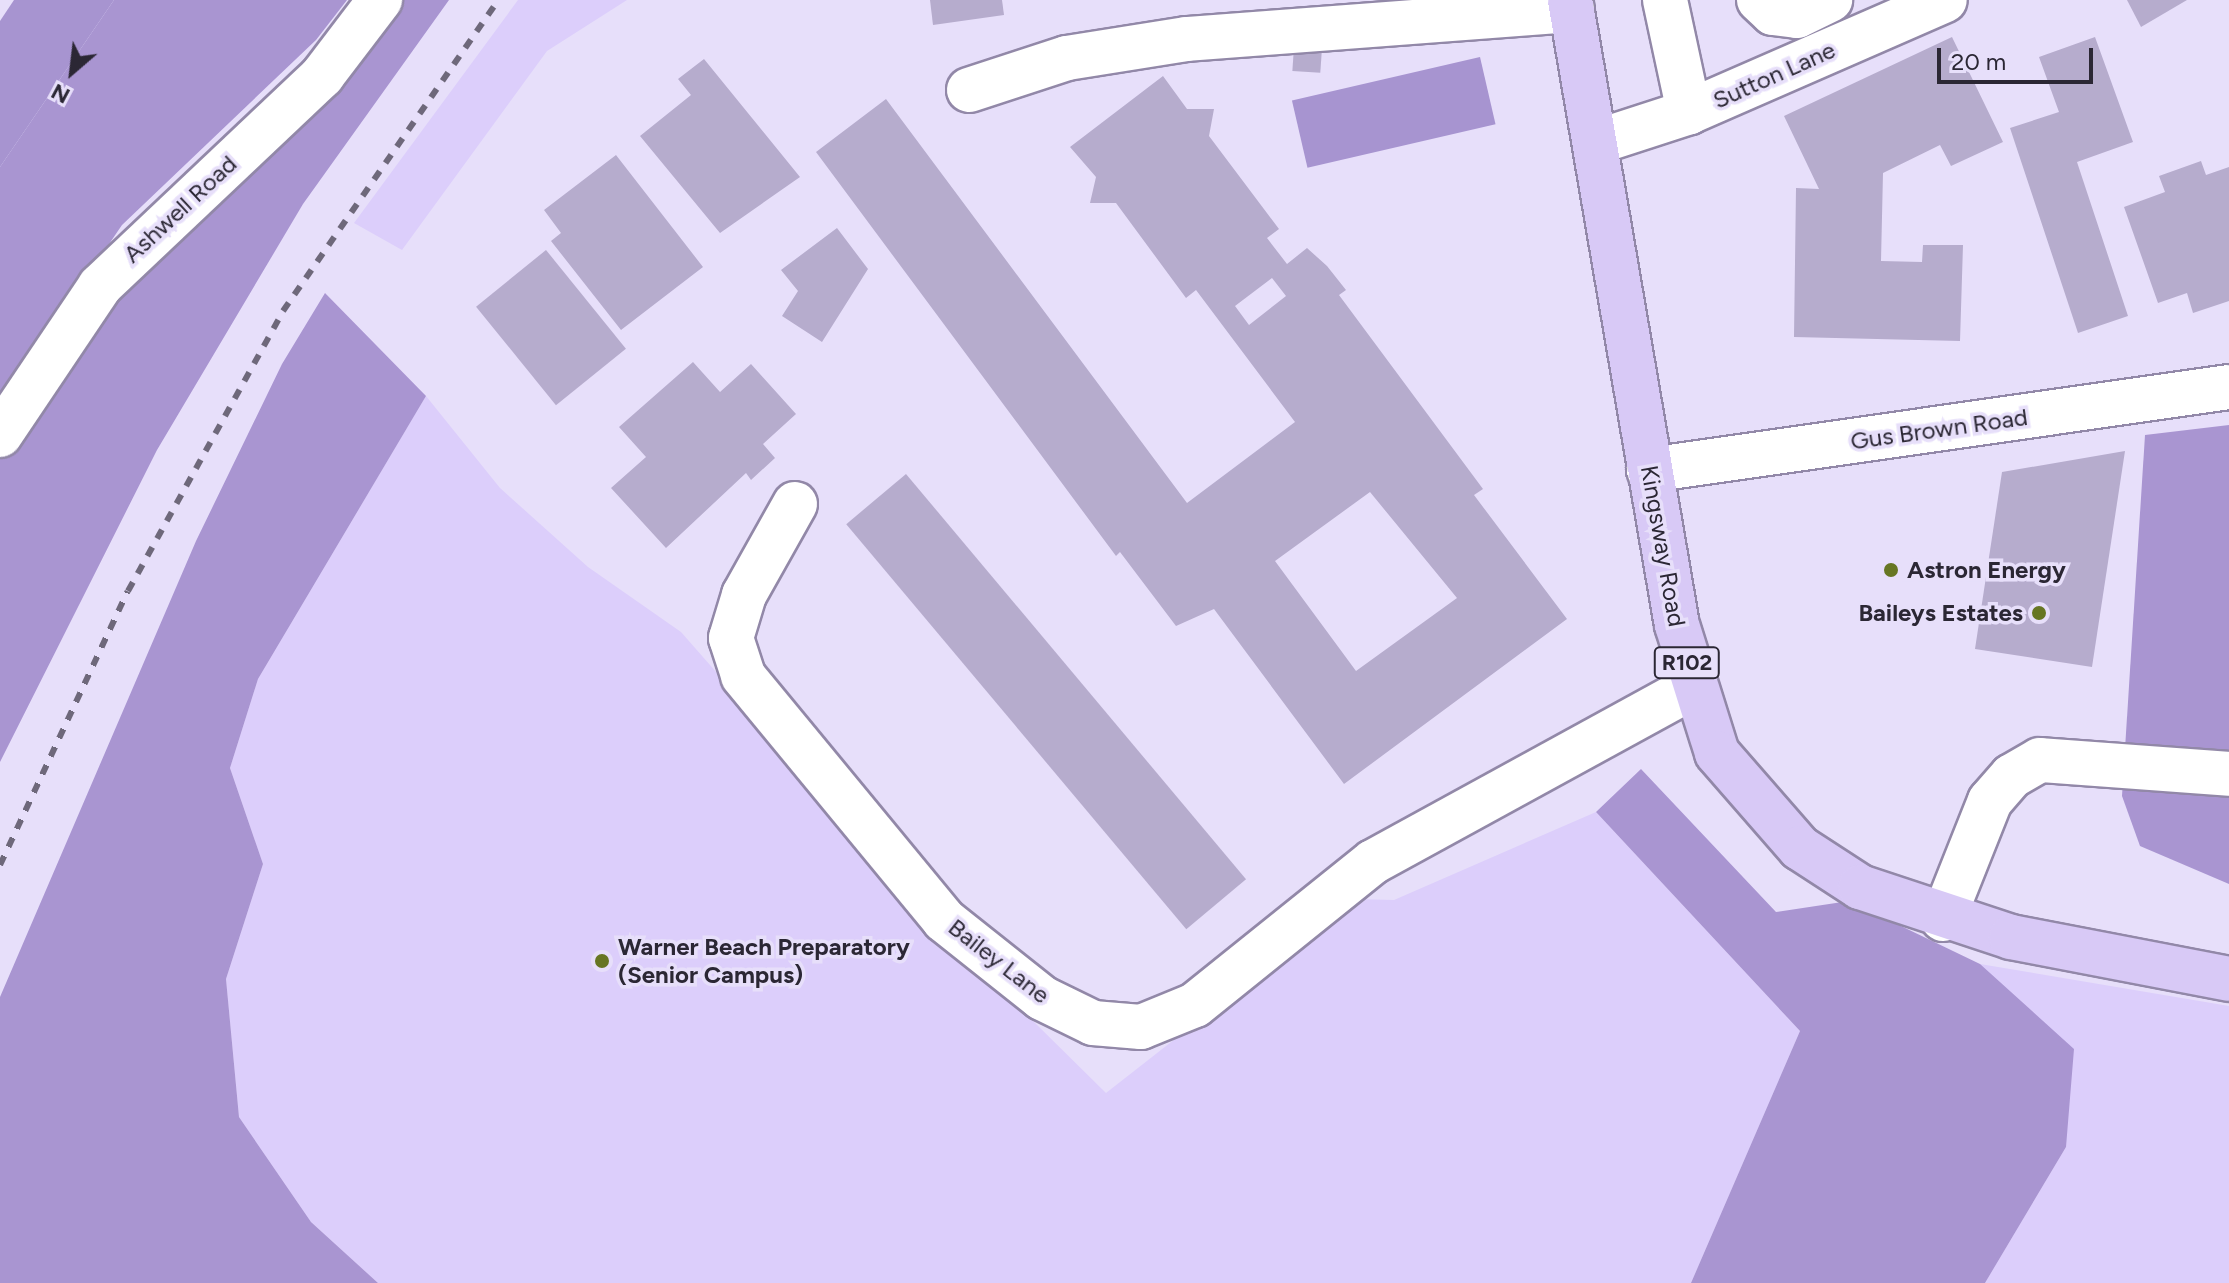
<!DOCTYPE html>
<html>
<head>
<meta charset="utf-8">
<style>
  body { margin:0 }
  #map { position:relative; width:2229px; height:1283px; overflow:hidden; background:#e7dffa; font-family:Figtree,sans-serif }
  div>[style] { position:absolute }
  .green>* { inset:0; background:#dccefb }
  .forest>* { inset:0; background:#a995d1 }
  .water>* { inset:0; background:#a794d0; transform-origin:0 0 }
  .building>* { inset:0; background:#b6accd; transform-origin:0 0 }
  .roads { filter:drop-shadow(2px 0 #9288a8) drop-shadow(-2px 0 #9288a8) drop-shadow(0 2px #9288a8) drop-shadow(0 -2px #9288a8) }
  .minor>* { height:44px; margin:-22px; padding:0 22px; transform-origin:22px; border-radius:22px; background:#fff }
  .major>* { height:44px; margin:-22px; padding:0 22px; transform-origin:22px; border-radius:22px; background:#d8c9f6 }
  .rail>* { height:6px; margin-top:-3px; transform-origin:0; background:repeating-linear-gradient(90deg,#6e687a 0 10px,transparent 0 20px) }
  .dots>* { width:22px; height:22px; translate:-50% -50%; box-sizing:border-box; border:4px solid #e7dffa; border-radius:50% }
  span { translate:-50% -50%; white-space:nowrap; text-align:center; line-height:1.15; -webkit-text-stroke:7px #e7dffa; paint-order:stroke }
  .shield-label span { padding:2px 6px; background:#e7dffa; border:2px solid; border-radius:6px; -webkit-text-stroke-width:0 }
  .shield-label { font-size:22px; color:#2b2734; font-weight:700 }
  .street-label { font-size:24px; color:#2b2734 }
  .poi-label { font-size:24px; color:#2b2734; font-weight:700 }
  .left { translate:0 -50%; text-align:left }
  .right { translate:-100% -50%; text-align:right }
  .north { position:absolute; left:32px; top:32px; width:80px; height:80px; -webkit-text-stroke:6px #e7dffa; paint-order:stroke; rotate:208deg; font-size:22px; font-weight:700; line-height:32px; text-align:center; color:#2b2734 }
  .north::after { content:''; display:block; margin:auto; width:28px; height:36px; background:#2b2734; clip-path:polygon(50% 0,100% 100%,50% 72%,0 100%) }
  .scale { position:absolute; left:1937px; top:48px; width:156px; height:36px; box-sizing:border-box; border:4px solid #2b2734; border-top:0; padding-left:10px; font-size:24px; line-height:28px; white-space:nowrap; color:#2b2734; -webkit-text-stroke:6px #e7dffa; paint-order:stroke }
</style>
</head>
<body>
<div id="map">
  <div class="green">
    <i style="clip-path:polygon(518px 0,627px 0,547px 51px,402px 250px,354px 223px)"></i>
    <i style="clip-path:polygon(426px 396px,500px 488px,588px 567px,681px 632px,954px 943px,1106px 1093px,1354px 899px,1394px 900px,1596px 812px,1800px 1031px,1691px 1283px,378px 1283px,311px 1222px,239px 1117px,226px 979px,263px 864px,230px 768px,258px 679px)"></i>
    <i style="clip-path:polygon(1980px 964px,2229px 1006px,2229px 1283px,1985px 1283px,2066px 1147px)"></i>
  </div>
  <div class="forest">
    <i style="clip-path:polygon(114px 0,347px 0,316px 40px,122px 225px,0 404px,0 167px)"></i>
    <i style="clip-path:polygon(391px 0,449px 0,303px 204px,157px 450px,0 762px,0 452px,77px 332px)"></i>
    <i style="clip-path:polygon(325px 293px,426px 396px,258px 679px,230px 768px,263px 864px,226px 979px,239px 1117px,311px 1222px,378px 1283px,0 1283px,0 997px,196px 541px,282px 364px)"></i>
    <i style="clip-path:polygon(2229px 425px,2229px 884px,2140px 846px,2122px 796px,2145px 435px)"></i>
    <i style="clip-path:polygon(1641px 769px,1776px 912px,1849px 901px,1980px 964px,2074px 1049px,2066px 1147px,1985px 1283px,1691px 1283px,1800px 1031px,1596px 812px)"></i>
  </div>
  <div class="water">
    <i style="clip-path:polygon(14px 0,114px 0,0 167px,0 21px)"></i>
    <i style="left:1480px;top:57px;width:69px;height:193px;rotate:77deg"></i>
  </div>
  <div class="building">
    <i style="clip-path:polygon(930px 0,1002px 0,1004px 15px,933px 25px)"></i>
    <i style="clip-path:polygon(2127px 0,2187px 0,2141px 27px)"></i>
    <i style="left:1295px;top:33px;width:28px;height:38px;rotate:4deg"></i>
    <i style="clip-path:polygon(1952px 37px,2003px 142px,1951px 166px,1940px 145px,1883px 173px,1881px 261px,1922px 262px,1923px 245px,1963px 245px,1960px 341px,1794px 337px,1796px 188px,1819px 189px,1784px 116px)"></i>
    <i style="clip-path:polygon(2095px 37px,2133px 142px,2077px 162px,2128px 316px,2078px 333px,2010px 128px,2059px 112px,2039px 57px)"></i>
    <i style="clip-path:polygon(704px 59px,800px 177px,720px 233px,640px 136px,691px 95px,678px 79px)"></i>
    <i style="clip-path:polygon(evenodd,1163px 76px,1187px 109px,1214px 109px,1209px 136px,1279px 229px,1267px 238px,1287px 264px,1307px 248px,1327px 266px,1346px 290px,1339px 295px,1483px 489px,1474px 495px,1567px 619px,1344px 784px,1214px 609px,1176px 626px,1120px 552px,1116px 556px,816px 152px,886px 99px,1187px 503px,1295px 422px,1196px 290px,1186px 298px,1116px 203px,1090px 203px,1096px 177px,1070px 147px,1163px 76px,1272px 278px,1286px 296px,1249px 325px,1235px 306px,1272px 278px,1163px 76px,1370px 492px,1457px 598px,1356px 671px,1275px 561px,1370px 492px)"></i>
    <i style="clip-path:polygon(616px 155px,703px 267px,621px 330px,551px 241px,561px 233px,544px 210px)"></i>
    <i style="clip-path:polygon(2201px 161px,2206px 175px,2229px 167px,2229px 301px,2193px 313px,2187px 293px,2158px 303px,2124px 207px,2165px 192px,2159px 176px)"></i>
    <i style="clip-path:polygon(837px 228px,868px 269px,822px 342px,782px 316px,798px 291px,781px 270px)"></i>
    <i style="left:546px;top:250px;width:127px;height:90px;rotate:51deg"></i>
    <i style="clip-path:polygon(693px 362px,720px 392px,751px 364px,796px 414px,763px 444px,775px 458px,751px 480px,746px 473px,666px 548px,611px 488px,646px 457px,619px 427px)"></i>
    <i style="clip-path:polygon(2125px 451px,2092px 667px,1975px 649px,2002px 472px)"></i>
    <i style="left:906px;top:474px;width:529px;height:78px;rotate:50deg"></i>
  </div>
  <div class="roads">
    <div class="minor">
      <i style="left:1665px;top:0;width:115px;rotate:77.9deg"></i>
      <i style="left:1759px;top:0;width:19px;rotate:43deg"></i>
      <i style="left:1773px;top:13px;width:24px;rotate:7deg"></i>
      <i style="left:1797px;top:16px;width:37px;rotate:-26deg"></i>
      <i style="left:969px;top:90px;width:103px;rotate:-18.1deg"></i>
      <i style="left:1067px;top:58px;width:121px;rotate:-9deg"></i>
      <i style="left:1187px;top:39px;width:386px;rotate:-4.3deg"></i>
      <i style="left:1600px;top:141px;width:94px;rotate:-18deg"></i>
      <i style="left:1689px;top:112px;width:279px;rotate:-23.6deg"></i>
      <i style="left:0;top:435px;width:179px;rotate:-56.1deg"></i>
      <i style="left:100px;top:286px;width:306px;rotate:-43.4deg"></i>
      <i style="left:322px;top:76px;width:96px;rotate:-52.7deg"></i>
      <i style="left:1649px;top:470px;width:586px;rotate:-8.14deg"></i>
      <i style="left:795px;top:504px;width:104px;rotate:119.3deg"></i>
      <i style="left:744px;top:595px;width:45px;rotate:106.8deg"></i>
      <i style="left:731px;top:638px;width:40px;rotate:72deg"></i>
      <i style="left:743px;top:676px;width:316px;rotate:50.5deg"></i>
      <i style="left:944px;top:920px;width:125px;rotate:38.5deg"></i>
      <i style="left:1042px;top:998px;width:57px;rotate:26.1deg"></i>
      <i style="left:1093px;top:1023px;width:48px;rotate:4.8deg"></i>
      <i style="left:1141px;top:1027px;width:58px;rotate:-22.2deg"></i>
      <i style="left:1195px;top:1005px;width:228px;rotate:-38.8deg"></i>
      <i style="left:1373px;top:862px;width:365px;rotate:-28.7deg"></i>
      <i style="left:1943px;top:919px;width:127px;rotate:-68.3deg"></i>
      <i style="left:1990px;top:801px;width:33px;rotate:-49deg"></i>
      <i style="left:2012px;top:776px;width:32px;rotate:-30deg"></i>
      <i style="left:2040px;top:760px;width:190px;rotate:4.2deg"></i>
    </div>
    <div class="major">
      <i style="left:1570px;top:0;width:634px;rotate:80.29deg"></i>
      <i style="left:1677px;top:625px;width:134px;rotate:72.6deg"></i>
      <i style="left:1717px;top:753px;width:126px;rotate:48.9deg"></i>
      <i style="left:1800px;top:848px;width:72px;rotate:33deg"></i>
      <i style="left:1860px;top:887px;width:159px;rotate:18.3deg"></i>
      <i style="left:2011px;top:937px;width:222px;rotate:10.9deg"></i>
    </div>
  </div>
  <div class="rail">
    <i style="left:0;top:865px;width:302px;rotate:-65deg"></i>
    <i style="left:128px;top:591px;width:320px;rotate:-61deg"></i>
    <i style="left:283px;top:311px;width:378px;rotate:-55.3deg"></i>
  </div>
  <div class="dots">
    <i style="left:1891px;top:570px;background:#677623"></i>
    <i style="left:2039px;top:613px;background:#677623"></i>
    <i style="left:602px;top:961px;background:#677623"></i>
  </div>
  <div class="shield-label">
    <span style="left:1687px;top:663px">R102</span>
  </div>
  <div class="street-label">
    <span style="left:1774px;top:75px;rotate:-24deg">Sutton Lane</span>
    <span style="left:180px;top:209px;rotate:-43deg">Ashwell Road</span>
    <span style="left:1939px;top:429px;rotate:-8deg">Gus Brown Road</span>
    <span style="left:1663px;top:546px;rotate:80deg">Kingsway Road</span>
    <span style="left:999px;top:961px;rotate:38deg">Bailey Lane</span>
  </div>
  <div class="poi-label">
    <span class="left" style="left:1907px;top:570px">Astron Energy</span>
    <span class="right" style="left:2023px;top:613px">Baileys Estates</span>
    <span class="left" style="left:618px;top:961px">Warner Beach Preparatory<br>(Senior Campus)</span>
  </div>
  <div class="north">N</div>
  <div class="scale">20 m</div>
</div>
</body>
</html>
